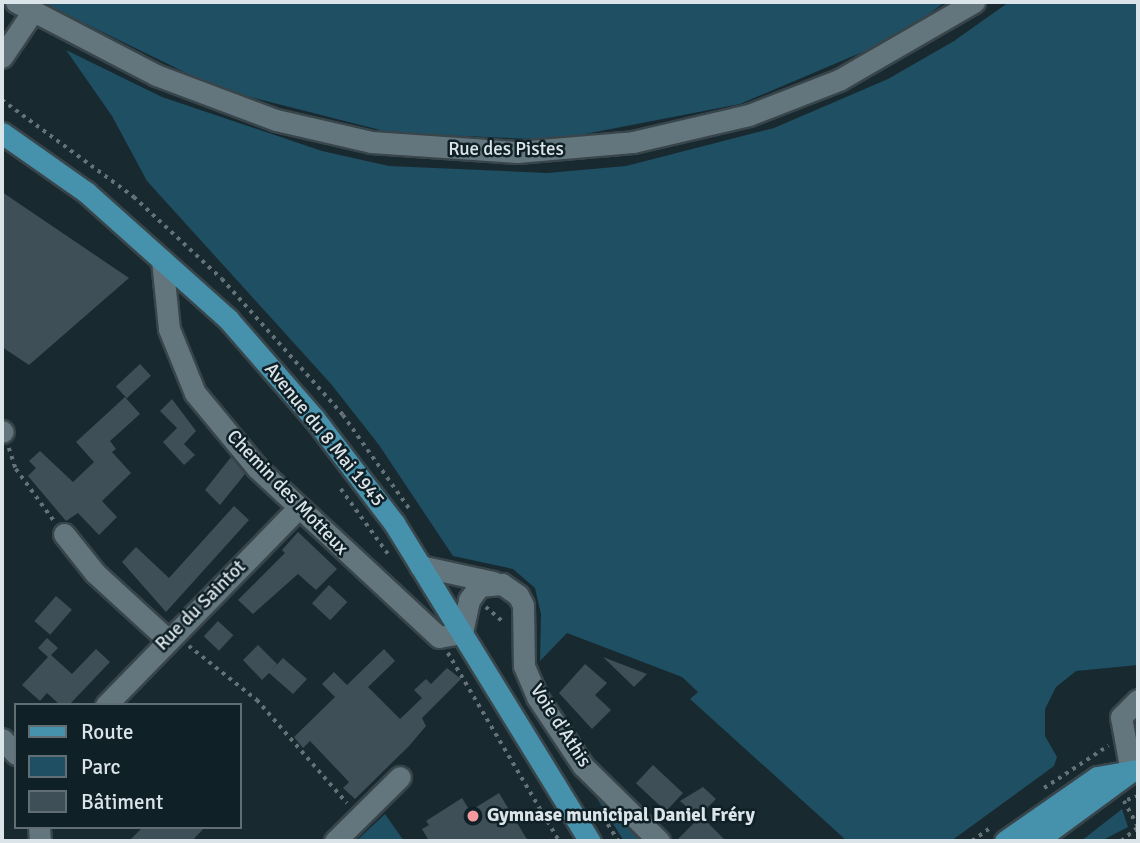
<!DOCTYPE html>
<html>
<head>
<meta charset="utf-8">
<style>
  body { margin:0 }
  #map { position:relative; width:1140px; height:843px; overflow:hidden; background:#192930; font-family:Signika,sans-serif }
  div>[style] { position:absolute }
  .green>* { inset:0; background:#1e4f62 }
  .building>* { inset:0; background:#3e4f57; transform-origin:0 0 }
  .path>* { height:3.5px; margin-top:-1.75px; transform-origin:0; background:repeating-linear-gradient(90deg,#657378 0 3.5px,transparent 0 8.5px) }
  .roads { filter:drop-shadow(2px 0 #38454a) drop-shadow(-2px 0 #38454a) drop-shadow(0 2px #38454a) drop-shadow(0 -2px #38454a) }
  .minor>* { height:21px; margin:-10.5px; padding:0 10.5px; transform-origin:10.5px; border-radius:10.5px; background:#63757d }
  .major>* { height:21px; margin:-10.5px; padding:0 10.5px; transform-origin:10.5px; border-radius:10.5px; background:#4691ac }
  .dots>* { width:19px; height:19px; translate:-50% -50%; box-sizing:border-box; border:4px solid #102027; border-radius:50% }
  span { translate:-50% -50%; white-space:nowrap; text-align:center; line-height:1.15; -webkit-text-stroke:5px #102027; paint-order:stroke }
  .street-label { font-size:19px; color:#dbe5e9 }
  .poi-label { font-size:19px; color:#dbe5e9; font-weight:700 }
  .left { translate:0 -50%; text-align:left }
  .frame { position:absolute; inset:0; border:4px solid #dbe5e9; pointer-events:none }
  .legend { position:absolute; left:14px; top:703px; width:228px; height:126px; box-sizing:border-box; background:#102027; border:2px solid #616f75; margin:0; padding:9px 12px; list-style:none; font-size:21px; color:#dbe5e9 }
  .legend li { display:flex; align-items:center; gap:14px; height:35px }
  .legend b { width:35px; border:2px solid #616f75 }
</style>
</head>
<body>
<div id="map">
  <div class="green">
    <i style="clip-path:polygon(41px 2px,945px 2px,898px 37px,740px 104px,554px 140px,392px 133px,219px 89px)"></i>
    <i style="clip-path:polygon(1009px 2px,1138px 2px,1138px 665px,1076px 671px,1056px 687px,1045px 709px,1045px 736px,1057px 757px,1054px 766px,951px 841px,847px 841px,690px 699px,698px 692px,682px 677px,567px 633px,540px 661px,541px 614px,535px 588px,513px 569px,453px 556px,379px 445px,331px 384px,147px 181px,112px 116px,66px 50px,162px 97px,322px 151px,389px 166px,547px 173px,626px 166px,774px 128px,888px 79px,954px 41px)"></i>
    <i style="clip-path:polygon(584px 778px,597px 790px,596px 796px,643px 841px,624px 841px)"></i>
    <i style="clip-path:polygon(1122px 809px,1128px 827px,1101px 841px,1081px 841px)"></i>
    <i style="clip-path:polygon(385px 814px,404px 841px,356px 841px)"></i>
  </div>
  <div class="building">
    <i style="clip-path:polygon(2px 192px,129px 278px,29px 365px,2px 347px)"></i>
    <i style="left:140px;top:364px;width:16px;height:33px;rotate:47deg"></i>
    <i style="clip-path:polygon(125px 397px,140px 414px,110px 441px,116px 449px,112px 452px,131px 473px,102px 501px,117px 517px,99px 535px,78px 513px,66px 521px,28px 476px,36px 468px,29px 461px,40px 451px,73px 482px,94px 462px,76px 442px)"></i>
    <i style="clip-path:polygon(172px 399px,196px 431px,184px 444px,195px 455px,184px 465px,163px 442px,177px 428px,160px 411px)"></i>
    <i style="clip-path:polygon(231px 457px,245px 474px,220px 505px,205px 490px)"></i>
    <i style="clip-path:polygon(234px 506px,249px 520px,166px 612px,122px 562px,136px 547px,169px 578px)"></i>
    <i style="clip-path:polygon(298px 532px,337px 569px,316px 590px,298px 574px,253px 614px,238px 600px,285px 553px,282px 550px)"></i>
    <i style="left:329px;top:585px;width:25px;height:25px;rotate:43deg"></i>
    <i style="left:56px;top:596px;width:21px;height:33px;rotate:41deg"></i>
    <i style="left:218px;top:621px;width:21px;height:21px;rotate:43deg"></i>
    <i style="clip-path:polygon(47px 638px,58px 648px,51px 655px,72px 674px,96px 649px,110px 662px,69px 705px,60px 705px,47px 693px,40px 701px,22px 685px,48px 657px,38px 648px)"></i>
    <i style="clip-path:polygon(258px 645px,277px 664px,271px 671px,283px 658px,307px 679px,293px 694px,269px 673px,262px 680px,243px 660px)"></i>
    <i style="clip-path:polygon(384px 649px,395px 661px,368px 687px,400px 719px,422px 698px,414px 690px,426px 679px,431px 684px,447px 668px,461px 679px,422px 718px,426px 726px,409px 746px,355px 799px,343px 788px,349px 782px,310px 741px,303px 748px,294px 737px,335px 697px,322px 684px,334px 672px,347px 685px)"></i>
    <i style="clip-path:polygon(603px 657px,647px 674px,634px 687px)"></i>
    <i style="clip-path:polygon(585px 664px,607px 683px,595px 695px,611px 710px,592px 729px,559px 693px)"></i>
    <i style="left:653px;top:765px;width:41px;height:25px;rotate:43deg"></i>
    <i style="clip-path:polygon(703px 787px,716px 799px,698px 817px,680px 801px)"></i>
    <i style="clip-path:polygon(499px 793px,528px 841px,429px 841px,422px 829px,429px 825px,426px 821px,462px 798px,470px 811px)"></i>
    <i style="clip-path:polygon(701px 816px,726px 841px,676px 841px)"></i>
    <i style="clip-path:polygon(143px 827px,205px 827px,192px 841px,129px 841px)"></i>
  </div>
  <div class="path">
    <i style="left:2px;top:100px;width:164px;rotate:36.3deg"></i>
    <i style="left:134px;top:197px;width:120px;rotate:43deg"></i>
    <i style="left:222px;top:279px;width:182px;rotate:48.3deg"></i>
    <i style="left:343px;top:415px;width:118px;rotate:54.7deg"></i>
    <i style="left:9px;top:448px;width:22px;rotate:72deg"></i>
    <i style="left:16px;top:469px;width:64px;rotate:53.8deg"></i>
    <i style="left:341px;top:489px;width:80px;rotate:54.1deg"></i>
    <i style="left:486px;top:607px;width:23px;rotate:41deg"></i>
    <i style="left:189px;top:646px;width:87px;rotate:38.5deg"></i>
    <i style="left:257px;top:700px;width:137px;rotate:48.9deg"></i>
    <i style="left:448px;top:653px;width:218px;rotate:59.4deg"></i>
    <i style="left:1044px;top:788px;width:77px;rotate:-33.3deg"></i>
    <i style="left:1127px;top:800px;width:12px;rotate:-20deg"></i>
    <i style="left:1124px;top:801px;width:29px;rotate:61deg"></i>
    <i style="left:599px;top:810px;width:36px;rotate:58deg"></i>
    <i style="left:972px;top:841px;width:22px;rotate:-36deg"></i>
    <i style="left:1121px;top:841px;width:22px;rotate:-39deg"></i>
  </div>
  <div class="roads">
    <div class="minor">
      <i style="left:16px;top:2px;width:158px;rotate:27.5deg"></i>
      <i style="left:156px;top:75px;width:128px;rotate:20.6deg"></i>
      <i style="left:276px;top:120px;width:98px;rotate:13deg"></i>
      <i style="left:371px;top:142px;width:146px;rotate:3.9deg"></i>
      <i style="left:517px;top:152px;width:116px;rotate:-4.9deg"></i>
      <i style="left:633px;top:142px;width:119px;rotate:-13.1deg"></i>
      <i style="left:749px;top:115px;width:97px;rotate:-21.3deg"></i>
      <i style="left:839px;top:80px;width:156px;rotate:-30deg"></i>
      <i style="left:2px;top:57px;width:55px;rotate:-56deg"></i>
      <i style="left:162px;top:260px;width:69px;rotate:84.2deg"></i>
      <i style="left:169px;top:329px;width:69px;rotate:67.9deg"></i>
      <i style="left:195px;top:393px;width:97px;rotate:50.4deg"></i>
      <i style="left:257px;top:468px;width:248px;rotate:42.9deg"></i>
      <i style="left:439px;top:637px;width:23px;rotate:-10deg"></i>
      <i style="left:462px;top:633px;width:34px;rotate:-78deg"></i>
      <i style="left:469px;top:600px;width:17px;rotate:-54deg"></i>
      <i style="left:479px;top:586px;width:23px;rotate:-5deg"></i>
      <i style="left:502px;top:584px;width:19px;rotate:35deg"></i>
      <i style="left:518px;top:595px;width:11px;rotate:63deg"></i>
      <i style="left:523px;top:605px;width:61px;rotate:89.1deg"></i>
      <i style="left:524px;top:666px;width:34px;rotate:67deg"></i>
      <i style="left:537px;top:697px;width:83px;rotate:56.3deg"></i>
      <i style="left:583px;top:766px;width:107px;rotate:44.6deg"></i>
      <i style="left:2px;top:431px;width:1px;rotate:45deg"></i>
      <i style="left:64px;top:534px;width:50px;rotate:51.5deg"></i>
      <i style="left:95px;top:573px;width:99px;rotate:42.5deg"></i>
      <i style="left:420px;top:566px;width:75px;rotate:12.4deg"></i>
      <i style="left:106px;top:705px;width:275px;rotate:-45.7deg"></i>
      <i style="left:2px;top:739px;width:21px;rotate:47deg"></i>
      <i style="left:1131px;top:772px;width:56px;rotate:-100.3deg"></i>
      <i style="left:1121px;top:717px;width:24px;rotate:-45deg"></i>
      <i style="left:39px;top:827px;width:14px;rotate:86deg"></i>
      <i style="left:335px;top:841px;width:91px;rotate:-44.6deg"></i>
    </div>
    <div class="major">
      <i style="left:2px;top:133px;width:103px;rotate:35.1deg"></i>
      <i style="left:86px;top:192px;width:191px;rotate:41.8deg"></i>
      <i style="left:228px;top:319px;width:131px;rotate:49deg"></i>
      <i style="left:314px;top:418px;width:132px;rotate:52.7deg"></i>
      <i style="left:394px;top:523px;width:374px;rotate:58.4deg"></i>
      <i style="left:1005px;top:841px;width:112px;rotate:-34.8deg"></i>
      <i style="left:1097px;top:777px;width:42px;rotate:-9.7deg"></i>
      <i style="left:1036px;top:841px;width:115px;rotate:-36.2deg"></i>
    </div>
  </div>
  <div class="dots">
    <i style="left:473px;top:816px;background:#f59b9e"></i>
  </div>
  <div class="street-label">
    <span style="left:506px;top:150px">Rue des Pistes</span>
    <span style="left:324px;top:435px;rotate:51deg">Avenue du 8 Mai 1945</span>
    <span style="left:287px;top:493px;rotate:46deg">Chemin des Motteux</span>
    <span style="left:201px;top:606px;rotate:-45deg">Rue du Saintot</span>
    <span style="left:560px;top:726px;rotate:57deg">Voie d'Athis</span>
  </div>
  <div class="poi-label">
    <span class="left" style="left:487px;top:816px">Gymnase municipal Daniel Fréry</span>
  </div>
  <div class="frame"></div>
  <ul class="legend">
  <li><b style="height:9px;background:#4691ac"></b>Route</li>
  <li><b style="height:19px;background:#1e4f62"></b>Parc</li>
  <li><b style="height:19px;background:#3e4f57"></b>Bâtiment</li>
  </ul>
</div>
</body>
</html>
